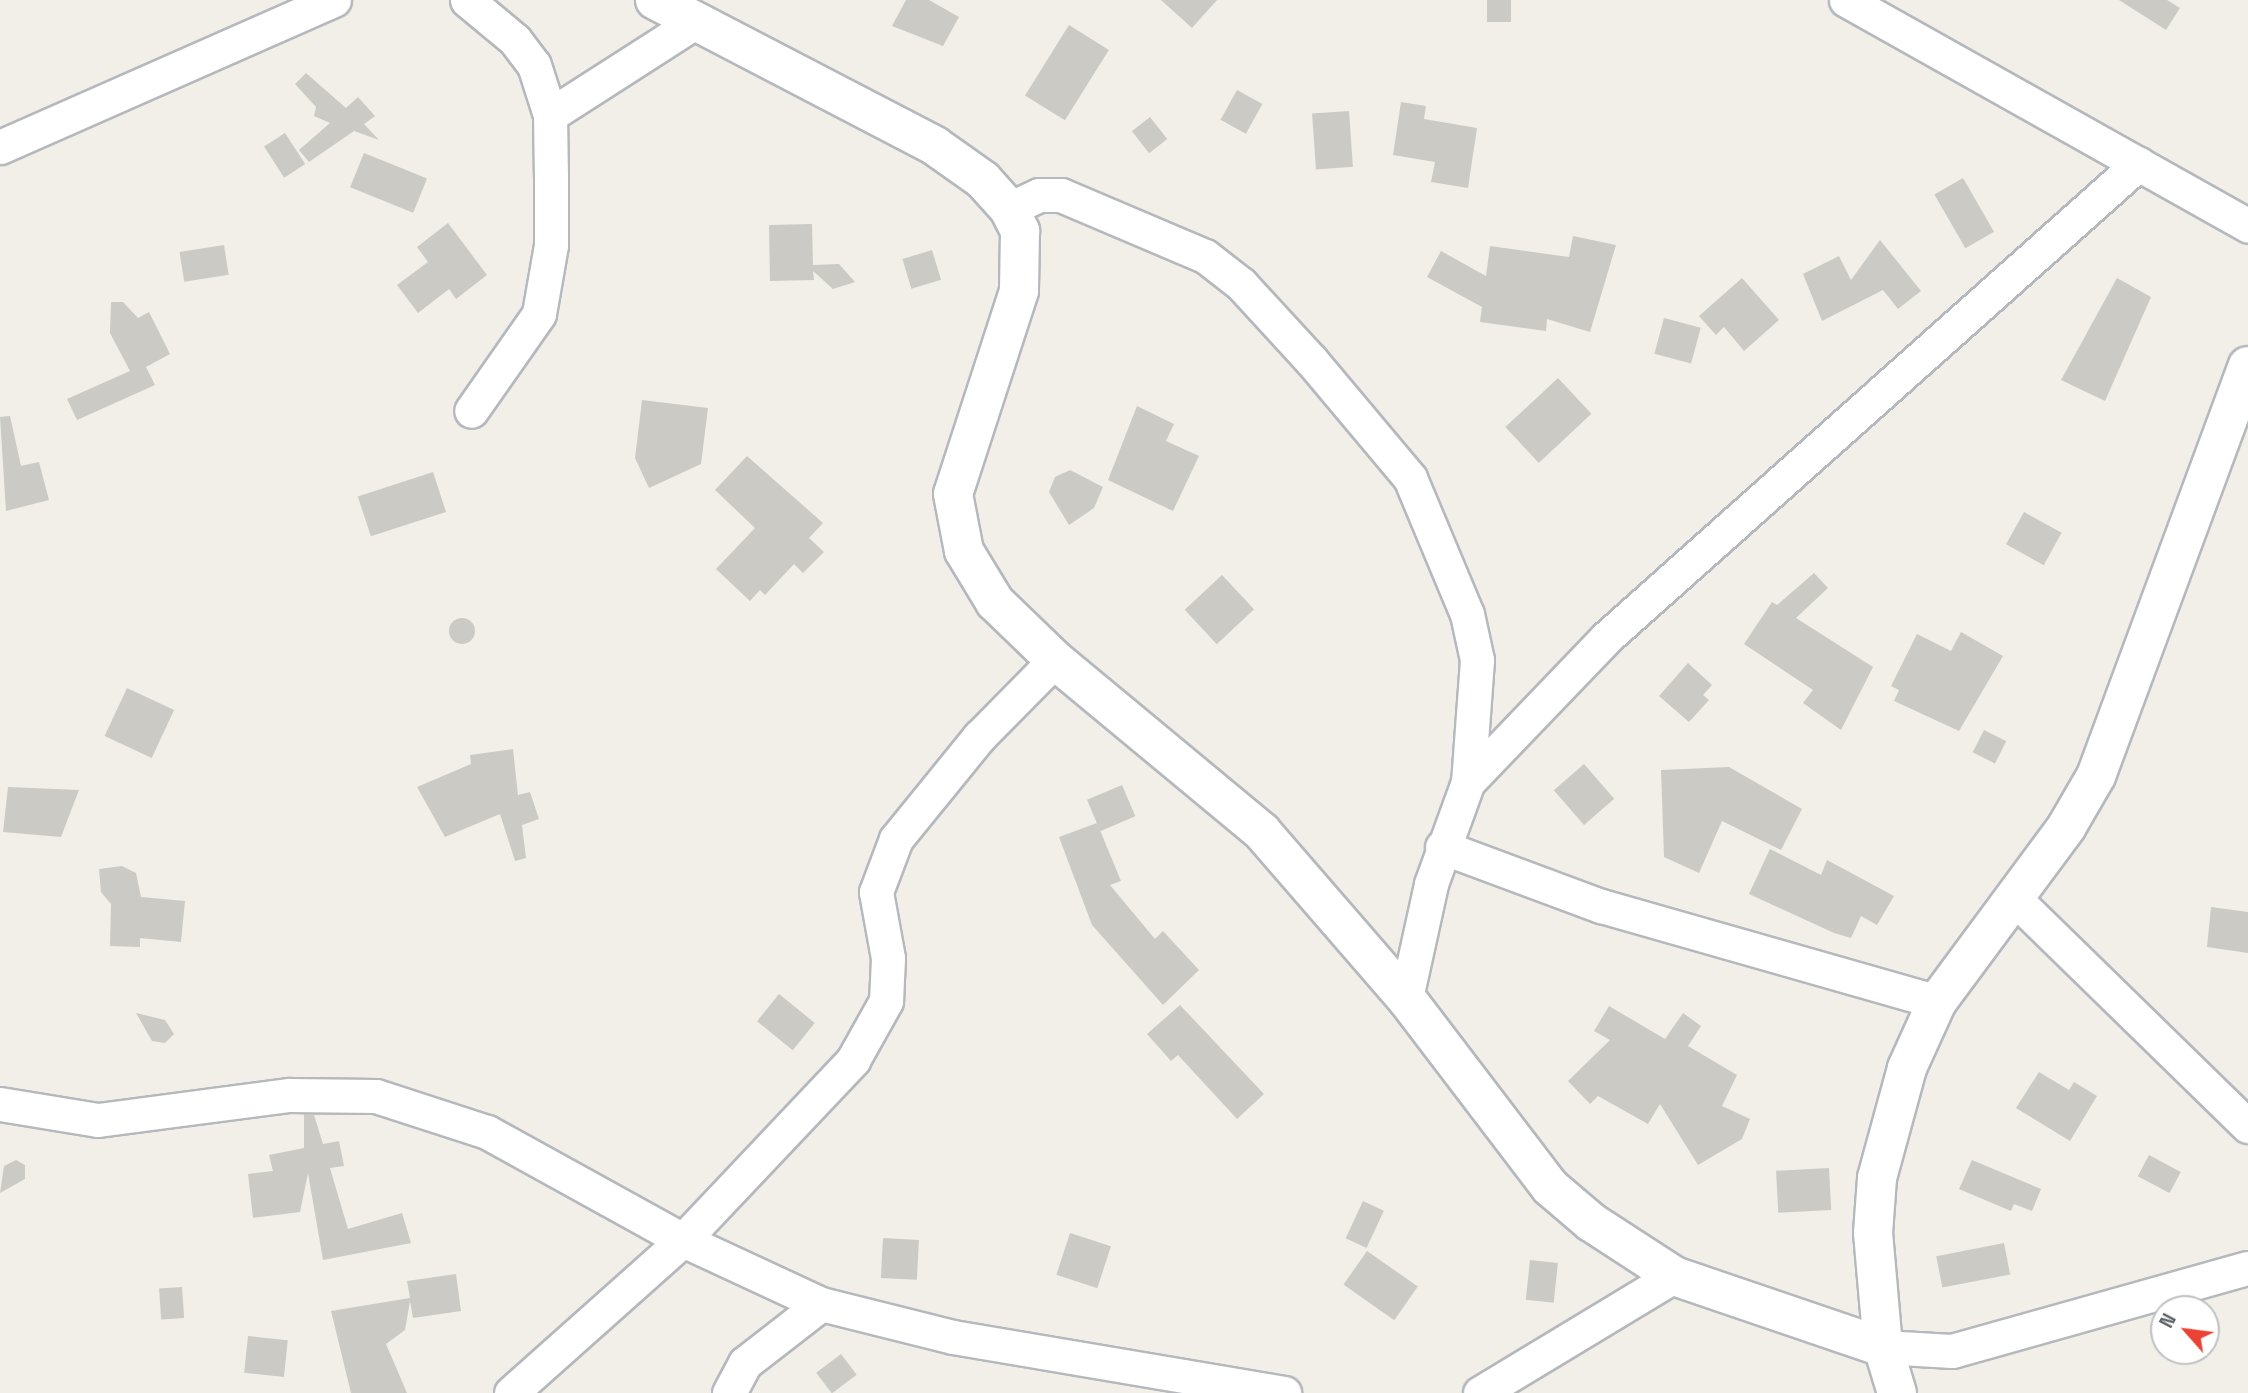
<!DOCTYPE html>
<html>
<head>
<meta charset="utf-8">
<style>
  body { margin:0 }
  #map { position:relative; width:2248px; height:1393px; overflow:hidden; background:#f1efe8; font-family:"Space Grotesk",sans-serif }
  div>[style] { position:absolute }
  .building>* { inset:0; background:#cccac5; transform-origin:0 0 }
  .round { border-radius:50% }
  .roads { filter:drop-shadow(2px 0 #b5b8bc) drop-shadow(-2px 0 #b5b8bc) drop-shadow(0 2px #b5b8bc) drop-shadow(0 -2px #b5b8bc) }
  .minor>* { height:33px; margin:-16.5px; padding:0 16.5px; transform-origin:16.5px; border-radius:16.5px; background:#fff }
  .tertiary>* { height:38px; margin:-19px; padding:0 19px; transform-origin:19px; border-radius:19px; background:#fff }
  span { translate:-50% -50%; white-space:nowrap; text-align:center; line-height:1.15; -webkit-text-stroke:7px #fff; paint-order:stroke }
  .north { position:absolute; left:2150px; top:1295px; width:70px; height:70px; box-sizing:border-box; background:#fff; border:2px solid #bfc1c3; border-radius:50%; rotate:298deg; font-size:19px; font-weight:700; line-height:28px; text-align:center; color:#5f6368 }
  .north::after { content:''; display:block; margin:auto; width:24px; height:32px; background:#ea4335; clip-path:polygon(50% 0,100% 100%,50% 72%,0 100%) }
</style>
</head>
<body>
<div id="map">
  <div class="building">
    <i style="clip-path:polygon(906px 0,929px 0,959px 17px,943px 46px,892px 26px)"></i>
    <i style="clip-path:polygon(1161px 0,1217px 0,1192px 28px)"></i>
    <i style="left:1487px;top:0;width:24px;height:22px"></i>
    <i style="clip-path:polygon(2119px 0,2167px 0,2180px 8px,2166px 30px)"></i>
    <i style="left:1069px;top:25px;width:47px;height:83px;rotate:32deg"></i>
    <i style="clip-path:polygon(306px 73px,346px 108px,358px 97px,375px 116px,364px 124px,379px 140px,354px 131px,309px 162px,299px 150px,330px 123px,314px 116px,316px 107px,295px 84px)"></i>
    <i style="left:1237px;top:90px;width:29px;height:34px;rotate:29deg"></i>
    <i style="clip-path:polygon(1401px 102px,1426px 106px,1424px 119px,1477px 128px,1468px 188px,1431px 182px,1435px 162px,1393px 155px)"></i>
    <i style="left:1349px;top:111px;width:56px;height:37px;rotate:86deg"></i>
    <i style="left:1150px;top:117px;width:28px;height:23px;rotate:52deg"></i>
    <i style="left:285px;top:133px;width:37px;height:25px;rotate:57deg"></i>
    <i style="left:364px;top:153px;width:68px;height:37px;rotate:22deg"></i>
    <i style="left:1963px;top:178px;width:62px;height:33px;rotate:60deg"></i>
    <i style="clip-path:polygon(448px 223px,487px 275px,456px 299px,449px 289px,418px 313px,397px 285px,428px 262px,417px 247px)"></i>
    <i style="clip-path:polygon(812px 224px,813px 265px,839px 264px,855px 282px,833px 289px,813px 271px,814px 280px,770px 281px,769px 225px)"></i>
    <i style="clip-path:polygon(1573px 236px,1616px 245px,1590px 332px,1547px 319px,1546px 331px,1480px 322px,1482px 307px,1427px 277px,1441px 251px,1486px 276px,1490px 246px,1569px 257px)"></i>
    <i style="clip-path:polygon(1880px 240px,1921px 291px,1898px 309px,1883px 290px,1822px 321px,1803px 274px,1839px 256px,1851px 280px)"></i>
    <i style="left:224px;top:245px;width:30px;height:45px;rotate:81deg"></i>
    <i style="left:932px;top:250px;width:31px;height:31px;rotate:73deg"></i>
    <i style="clip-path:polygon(1742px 278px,1779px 320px,1744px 351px,1724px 327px,1716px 335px,1699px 316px)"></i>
    <i style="clip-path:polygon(2117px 278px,2151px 297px,2105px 401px,2061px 380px)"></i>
    <i style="clip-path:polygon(111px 302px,123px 302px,138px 318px,149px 312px,170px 354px,146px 367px,155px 385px,77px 420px,67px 399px,130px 371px,110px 333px)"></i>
    <i style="left:1664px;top:318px;width:38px;height:37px;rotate:15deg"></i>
    <i style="left:1558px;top:378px;width:49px;height:72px;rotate:47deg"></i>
    <i style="clip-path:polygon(642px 400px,708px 408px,701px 464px,649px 488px,635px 458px)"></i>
    <i style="clip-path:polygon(1137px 406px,1174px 424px,1166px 441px,1199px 456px,1173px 511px,1108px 480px)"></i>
    <i style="clip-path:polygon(10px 416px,21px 466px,39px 462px,49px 500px,6px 511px,0 417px)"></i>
    <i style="clip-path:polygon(747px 456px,823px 523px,809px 538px,824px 552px,803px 573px,794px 564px,765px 595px,760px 590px,750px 601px,716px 569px,755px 528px,715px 490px)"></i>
    <i style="clip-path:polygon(1070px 470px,1103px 487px,1094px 508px,1069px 525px,1049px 492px,1055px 477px)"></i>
    <i style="left:433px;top:472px;width:42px;height:79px;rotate:72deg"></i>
    <i style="left:2024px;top:512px;width:43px;height:37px;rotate:29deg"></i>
    <i style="clip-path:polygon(1814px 573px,1828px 588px,1796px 618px,1873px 667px,1841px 730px,1803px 703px,1813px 690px,1744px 644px,1772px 602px,1777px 605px)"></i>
    <i style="left:1222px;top:575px;width:47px;height:51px;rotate:47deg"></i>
    <i class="round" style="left:449px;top:618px;width:26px;height:26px"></i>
    <i style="clip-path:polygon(1961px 632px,2003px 656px,1959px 731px,1894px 701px,1899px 690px,1891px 686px,1917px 634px,1951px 651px)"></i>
    <i style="clip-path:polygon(1688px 663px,1712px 685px,1703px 695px,1709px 700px,1689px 722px,1659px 696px)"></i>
    <i style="left:127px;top:688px;width:52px;height:53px;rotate:25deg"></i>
    <i style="left:1984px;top:730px;width:25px;height:25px;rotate:27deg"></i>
    <i style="clip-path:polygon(513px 749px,518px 795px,530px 792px,539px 819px,522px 825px,526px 858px,515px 861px,500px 814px,445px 837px,417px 787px,471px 764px,470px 755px)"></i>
    <i style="left:1584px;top:764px;width:46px;height:40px;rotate:49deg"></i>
    <i style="clip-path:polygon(1729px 767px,1802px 809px,1781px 850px,1722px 821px,1699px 873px,1664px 857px,1661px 770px)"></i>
    <i style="left:1122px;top:785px;width:34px;height:38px;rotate:67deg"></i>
    <i style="clip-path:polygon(8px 787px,79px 790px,61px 837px,3px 832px)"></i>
    <i style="clip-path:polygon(1097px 823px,1121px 881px,1110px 885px,1155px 939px,1163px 931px,1199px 970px,1163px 1005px,1092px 925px,1059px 837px)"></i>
    <i style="clip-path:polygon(1770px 849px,1821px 875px,1827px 860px,1894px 896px,1877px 925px,1861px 916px,1851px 938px,1834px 933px,1749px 894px)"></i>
    <i style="clip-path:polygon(122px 866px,136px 873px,141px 897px,185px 901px,181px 942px,140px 938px,140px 947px,110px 946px,111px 904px,101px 892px,99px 869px)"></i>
    <i style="clip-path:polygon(2211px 907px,2248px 912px,2248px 953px,2207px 947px)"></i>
    <i style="left:779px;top:994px;width:46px;height:35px;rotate:39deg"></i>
    <i style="clip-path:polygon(1180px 1005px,1264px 1094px,1237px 1119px,1178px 1055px,1171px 1061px,1147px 1034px)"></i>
    <i style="clip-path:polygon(1609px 1006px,1665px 1039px,1683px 1013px,1701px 1026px,1688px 1046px,1737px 1075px,1722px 1106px,1750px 1119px,1742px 1139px,1698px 1165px,1660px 1104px,1648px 1124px,1598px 1096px,1590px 1104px,1568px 1081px,1610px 1040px,1594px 1031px)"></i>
    <i style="clip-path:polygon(136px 1013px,165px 1020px,174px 1034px,165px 1043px,152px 1041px)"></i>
    <i style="clip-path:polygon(2039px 1072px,2069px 1090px,2074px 1082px,2097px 1096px,2070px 1141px,2016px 1108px)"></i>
    <i style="clip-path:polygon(304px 1114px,314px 1115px,323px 1144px,339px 1141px,344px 1166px,330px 1168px,348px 1229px,402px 1213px,411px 1243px,323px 1260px,308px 1173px,300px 1212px,253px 1218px,248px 1174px,273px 1171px,269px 1155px,304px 1148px)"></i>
    <i style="left:2149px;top:1155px;width:36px;height:24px;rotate:28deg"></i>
    <i style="clip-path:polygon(16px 1160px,25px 1165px,25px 1179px,0 1193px,4px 1166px)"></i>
    <i style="clip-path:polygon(1972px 1160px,2041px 1189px,2032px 1211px,2014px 1204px,2011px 1211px,1959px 1189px)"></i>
    <i style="left:1829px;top:1168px;width:42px;height:53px;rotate:87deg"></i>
    <i style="left:1363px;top:1201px;width:23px;height:41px;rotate:25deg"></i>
    <i style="left:1070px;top:1233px;width:43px;height:44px;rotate:18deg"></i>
    <i style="left:883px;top:1238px;width:36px;height:40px;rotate:3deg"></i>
    <i style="left:2004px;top:1243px;width:32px;height:69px;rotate:79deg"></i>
    <i style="left:1367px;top:1251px;width:62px;height:41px;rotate:35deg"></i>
    <i style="left:1530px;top:1260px;width:28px;height:40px;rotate:6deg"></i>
    <i style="clip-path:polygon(456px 1274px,461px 1311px,413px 1318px,410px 1301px,405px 1330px,386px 1344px,407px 1393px,351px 1393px,331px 1311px,410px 1298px,407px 1281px)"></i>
    <i style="left:182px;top:1287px;width:31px;height:23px;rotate:86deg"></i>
    <i style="left:248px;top:1336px;width:40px;height:37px;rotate:6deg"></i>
    <i style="left:841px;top:1354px;width:26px;height:31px;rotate:53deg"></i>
  </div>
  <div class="roads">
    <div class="minor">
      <i style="left:467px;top:0;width:62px;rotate:39.8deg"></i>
      <i style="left:515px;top:40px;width:31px;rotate:53deg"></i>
      <i style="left:534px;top:65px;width:52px;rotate:72.3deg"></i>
      <i style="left:550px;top:115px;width:62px;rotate:89.1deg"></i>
      <i style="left:551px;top:177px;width:68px;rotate:90deg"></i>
      <i style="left:551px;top:245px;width:70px;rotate:99.9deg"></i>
      <i style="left:539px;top:314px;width:118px;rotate:125deg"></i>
      <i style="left:1846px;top:0;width:461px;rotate:29.3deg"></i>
      <i style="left:550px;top:115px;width:172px;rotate:-32.7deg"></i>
      <i style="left:0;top:147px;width:365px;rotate:-23.8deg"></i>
      <i style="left:1009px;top:209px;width:33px;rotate:-25deg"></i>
      <i style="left:1039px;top:195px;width:22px"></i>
      <i style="left:1061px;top:195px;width:156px;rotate:23deg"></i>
      <i style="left:1205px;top:256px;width:46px;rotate:37.9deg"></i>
      <i style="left:1241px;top:284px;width:103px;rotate:47.4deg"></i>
      <i style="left:1311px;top:360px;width:154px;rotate:50deg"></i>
      <i style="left:1410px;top:478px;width:147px;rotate:67.3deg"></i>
      <i style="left:1467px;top:614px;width:47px;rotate:77.7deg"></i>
      <i style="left:1477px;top:660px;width:122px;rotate:94.2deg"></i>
      <i style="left:1442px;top:847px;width:170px;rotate:20.4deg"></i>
      <i style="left:1601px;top:906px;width:349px;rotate:15.9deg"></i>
      <i style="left:2015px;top:899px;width:325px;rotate:44.3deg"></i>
      <i style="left:1406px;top:998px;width:117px;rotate:-77.6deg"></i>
      <i style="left:1431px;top:884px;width:109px;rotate:-70.1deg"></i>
      <i style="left:1468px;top:782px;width:199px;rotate:-46.2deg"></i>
      <i style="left:1606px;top:638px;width:713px;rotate:-41.7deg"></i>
      <i style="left:0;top:1104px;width:99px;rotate:9.3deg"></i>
      <i style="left:98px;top:1120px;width:193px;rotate:-7.5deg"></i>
      <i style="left:289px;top:1095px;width:87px;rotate:0.7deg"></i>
      <i style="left:376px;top:1096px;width:117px;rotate:18deg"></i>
      <i style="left:487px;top:1132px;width:224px;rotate:28.9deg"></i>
      <i style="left:683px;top:1240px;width:152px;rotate:24.9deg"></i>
      <i style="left:821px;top:1304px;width:136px;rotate:14deg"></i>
      <i style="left:953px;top:1337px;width:336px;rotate:9.6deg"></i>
      <i style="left:1883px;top:1347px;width:69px;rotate:3.3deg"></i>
      <i style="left:1952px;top:1351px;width:307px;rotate:-15.7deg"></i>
      <i style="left:511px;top:1393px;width:230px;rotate:-41.7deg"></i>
      <i style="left:683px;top:1240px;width:248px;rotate:-46.6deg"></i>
      <i style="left:853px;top:1060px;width:68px;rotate:-60.8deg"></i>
      <i style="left:886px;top:1001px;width:43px;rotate:-87.3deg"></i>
      <i style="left:888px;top:958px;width:67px;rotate:-100.3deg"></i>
      <i style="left:876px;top:892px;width:57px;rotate:-69.3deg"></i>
      <i style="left:896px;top:839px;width:132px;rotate:-50.9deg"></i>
      <i style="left:979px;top:737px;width:108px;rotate:-45.4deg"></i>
      <i style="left:729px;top:1393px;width:34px;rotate:-62deg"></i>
      <i style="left:745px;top:1363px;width:96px;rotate:-37.8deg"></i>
      <i style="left:1480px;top:1393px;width:227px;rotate:-31.1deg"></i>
    </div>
    <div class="tertiary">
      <i style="left:655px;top:0;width:316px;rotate:27.5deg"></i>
      <i style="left:935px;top:146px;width:59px;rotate:35.3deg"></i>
      <i style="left:983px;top:180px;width:39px;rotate:48deg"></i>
      <i style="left:1009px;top:209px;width:25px;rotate:63deg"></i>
      <i style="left:1020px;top:231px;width:60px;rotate:91deg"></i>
      <i style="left:1019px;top:291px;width:213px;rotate:108deg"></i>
      <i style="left:953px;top:494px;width:58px;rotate:79.1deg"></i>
      <i style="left:964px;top:551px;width:60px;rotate:58.7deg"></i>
      <i style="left:995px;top:602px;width:83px;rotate:44deg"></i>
      <i style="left:1055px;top:660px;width:269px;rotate:39.7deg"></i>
      <i style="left:1262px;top:832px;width:220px;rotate:49.1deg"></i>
      <i style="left:1406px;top:998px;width:238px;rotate:52.7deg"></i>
      <i style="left:1550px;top:1187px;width:54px;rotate:40.5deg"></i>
      <i style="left:1591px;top:1222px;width:99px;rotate:33deg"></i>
      <i style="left:1674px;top:1276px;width:221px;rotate:18.8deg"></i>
      <i style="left:1897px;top:1393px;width:48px;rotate:-106.9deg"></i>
      <i style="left:1883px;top:1347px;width:114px;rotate:-95deg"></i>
      <i style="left:1873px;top:1233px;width:55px;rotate:-85.8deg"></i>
      <i style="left:1877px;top:1178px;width:114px;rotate:-74.7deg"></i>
      <i style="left:1907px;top:1068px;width:72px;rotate:-65.6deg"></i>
      <i style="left:1937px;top:1002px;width:219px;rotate:-53.5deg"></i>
      <i style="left:2067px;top:826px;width:58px;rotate:-59.9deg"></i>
      <i style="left:2096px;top:776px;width:437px;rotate:-69.7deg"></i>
    </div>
  </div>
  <div class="north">N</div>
</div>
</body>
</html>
